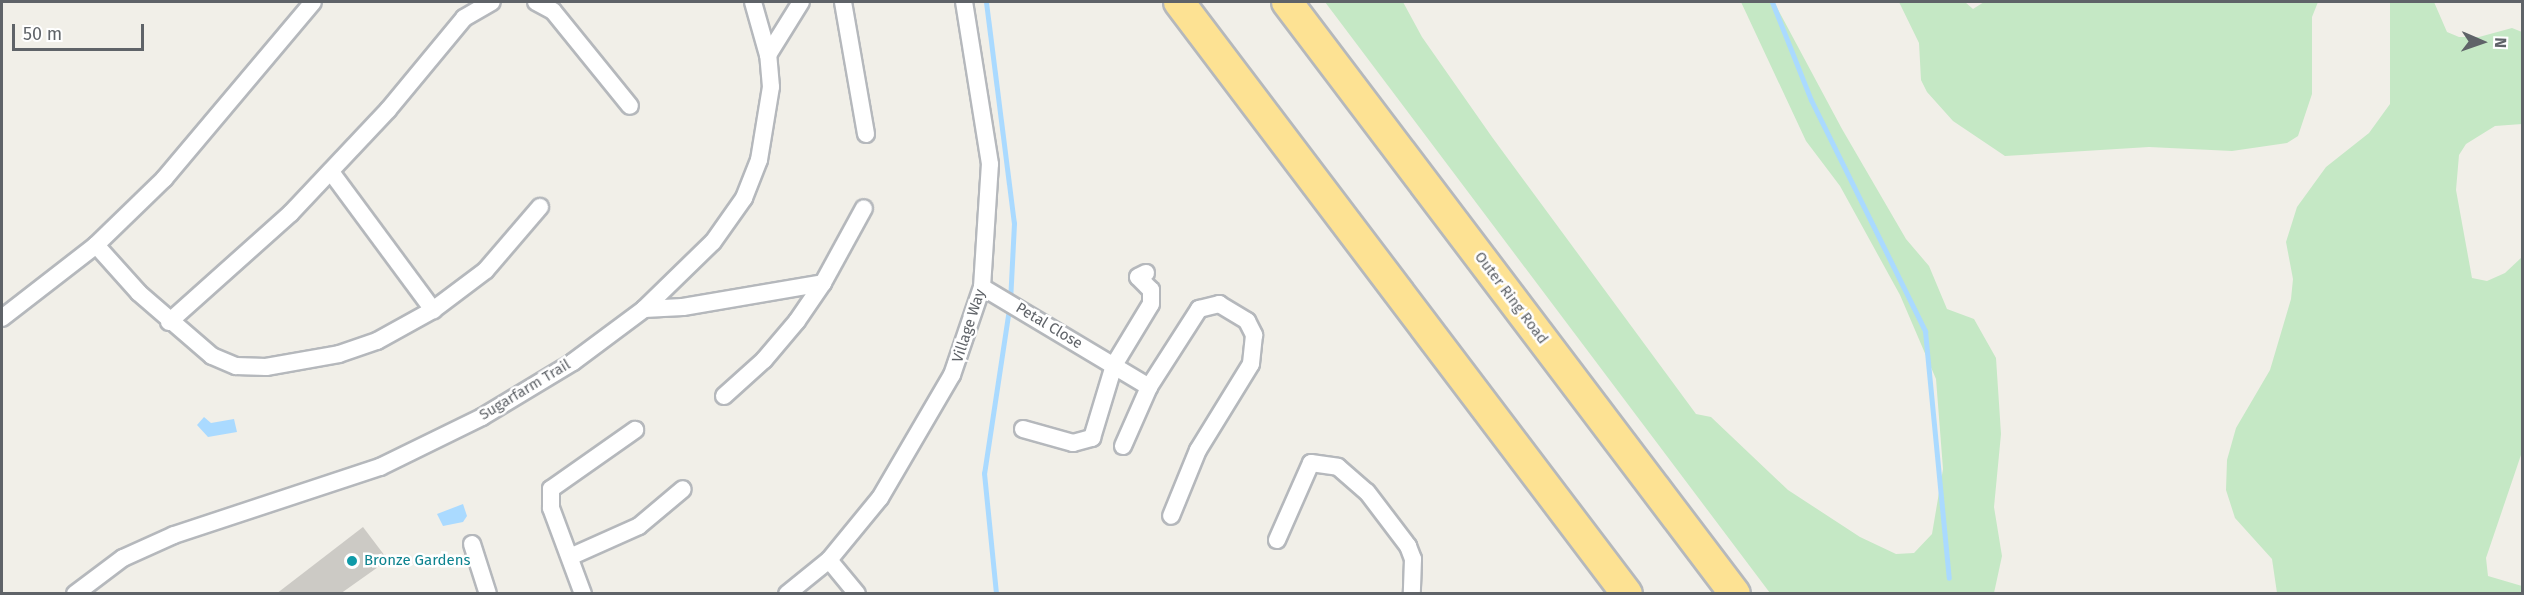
<!DOCTYPE html>
<html>
<head>
<meta charset="utf-8">
<style>
  body { margin:0 }
  #map { position:relative; width:2524px; height:595px; overflow:hidden; background:#f1efe8; font-family:"Fira Sans",sans-serif }
  div>[style] { position:absolute }
  .green>* { inset:0; background:#c5e8c5 }
  .water>* { inset:0; background:#aadaff }
  .stream>* { height:5px; margin:-2.5px; padding:0 2.5px; transform-origin:2.5px; border-radius:2.5px; background:#aadaff }
  .building>* { inset:0; background:#cccac5 }
  .roads { filter:drop-shadow(2px 0 #b5b8bc) drop-shadow(-2px 0 #b5b8bc) drop-shadow(0 2px #b5b8bc) drop-shadow(0 -2px #b5b8bc) }
  .minor>* { height:16px; margin:-8px; padding:0 8px; transform-origin:8px; border-radius:8px; background:#fff }
  .motorway>* { height:30px; margin:-15px; padding:0 15px; transform-origin:15px; border-radius:15px; background:#fde293 }
  .dots>* { width:16px; height:16px; translate:-50% -50%; box-sizing:border-box; border:3px solid #fff; border-radius:50% }
  span { translate:-50% -50%; white-space:nowrap; text-align:center; line-height:1.15; -webkit-text-stroke:5px #fff; paint-order:stroke }
  .street-label { font-size:15px; color:#5f6368 }
  .culture-label { font-size:15px; color:#0d838f }
  .left { translate:0 -50%; text-align:left }
  .frame { position:absolute; inset:0; border:3px solid #5f6368; pointer-events:none }
  .north { position:absolute; left:2452px; top:12px; width:60px; height:60px; -webkit-text-stroke:4px #fff; paint-order:stroke; rotate:92deg; font-size:16px; font-weight:700; line-height:24px; text-align:center; color:#5f6368 }
  .north::after { content:''; display:block; margin:auto; width:21px; height:27px; background:#5f6368; clip-path:polygon(50% 0,100% 100%,50% 72%,0 100%) }
  .scale { position:absolute; left:12px; top:24px; width:132px; height:27px; box-sizing:border-box; border:3px solid #5f6368; border-top:0; padding-left:8px; font-size:18px; line-height:21px; white-space:nowrap; color:#5f6368; -webkit-text-stroke:4px #fff; paint-order:stroke }
</style>
</head>
<body>
<div id="map">
  <div class="green">
    <i style="clip-path:polygon(1325px 2px,1403px 2px,1422px 37px,1492px 137px,1696px 414px,1711px 417px,1788px 490px,1860px 537px,1896px 554px,1914px 553px,1932px 534px,1943px 469px,1936px 379px,1900px 295px,1840px 186px,1806px 141px,1741px 2px,1774px 2px,1842px 129px,1906px 239px,1929px 266px,1947px 309px,1974px 319px,1996px 358px,2001px 434px,1994px 507px,2002px 556px,1994px 593px,1770px 593px)"></i>
    <i style="clip-path:polygon(1899px 2px,1965px 2px,1973px 9px,1984px 2px,2318px 2px,2312px 17px,2312px 94px,2298px 136px,2287px 143px,2232px 151px,2149px 147px,2005px 156px,1953px 121px,1927px 92px,1921px 80px,1919px 43px)"></i>
    <i style="clip-path:polygon(2390px 2px,2434px 2px,2447px 32px,2459px 37px,2479px 37px,2512px 28px,2522px 32px,2522px 124px,2495px 126px,2466px 144px,2459px 155px,2456px 190px,2472px 278px,2487px 281px,2505px 273px,2522px 257px,2522px 452px,2486px 558px,2488px 576px,2522px 586px,2522px 593px,2277px 593px,2272px 559px,2235px 518px,2226px 490px,2227px 460px,2236px 428px,2270px 370px,2291px 299px,2293px 279px,2286px 242px,2297px 207px,2326px 167px,2369px 133px,2390px 104px)"></i>
  </div>
  <div class="water">
    <i style="clip-path:polygon(204px 417px,211px 423px,234px 419px,237px 432px,208px 437px,197px 425px)"></i>
    <i style="clip-path:polygon(463px 504px,467px 516px,463px 522px,443px 526px,437px 514px)"></i>
  </div>
  <div class="stream">
    <i style="left:986px;top:2px;width:223px;rotate:82.8deg"></i>
    <i style="left:1014px;top:223px;width:79px;rotate:92.9deg"></i>
    <i style="left:1010px;top:302px;width:173px;rotate:98.6deg"></i>
    <i style="left:984px;top:473px;width:122px;rotate:84.3deg"></i>
    <i style="left:1772px;top:2px;width:105px;rotate:68.3deg"></i>
    <i style="left:1811px;top:100px;width:258px;rotate:63.7deg"></i>
    <i style="left:1925px;top:331px;width:248px;rotate:84.5deg"></i>
  </div>
  <div class="building">
    <i style="clip-path:polygon(363px 527px,388px 560px,340px 594px,276px 594px)"></i>
  </div>
  <div class="roads">
    <div class="minor">
      <i style="left:536px;top:2px;width:19px;rotate:28deg"></i>
      <i style="left:553px;top:11px;width:122px;rotate:51deg"></i>
      <i style="left:843px;top:2px;width:134px;rotate:80.1deg"></i>
      <i style="left:768px;top:55px;width:62px;rotate:-58.1deg"></i>
      <i style="left:331px;top:172px;width:172px;rotate:53.5deg"></i>
      <i style="left:96px;top:245px;width:64px;rotate:48.1deg"></i>
      <i style="left:139px;top:293px;width:96px;rotate:40.8deg"></i>
      <i style="left:212px;top:356px;width:26px;rotate:23deg"></i>
      <i style="left:236px;top:366px;width:30px;rotate:2deg"></i>
      <i style="left:266px;top:367px;width:74px;rotate:-10.1deg"></i>
      <i style="left:339px;top:354px;width:40px;rotate:-18.9deg"></i>
      <i style="left:377px;top:341px;width:64px;rotate:-29deg"></i>
      <i style="left:433px;top:310px;width:66px;rotate:-37deg"></i>
      <i style="left:486px;top:270px;width:83px;rotate:-49.4deg"></i>
      <i style="left:982px;top:287px;width:195px;rotate:30.9deg"></i>
      <i style="left:644px;top:309px;width:39px;rotate:-3deg"></i>
      <i style="left:683px;top:307px;width:142px;rotate:-9.7deg"></i>
      <i style="left:2px;top:318px;width:119px;rotate:-37.8deg"></i>
      <i style="left:96px;top:245px;width:95px;rotate:-44.1deg"></i>
      <i style="left:164px;top:179px;width:231px;rotate:-49.9deg"></i>
      <i style="left:169px;top:322px;width:164px;rotate:-41.8deg"></i>
      <i style="left:291px;top:213px;width:141px;rotate:-46.7deg"></i>
      <i style="left:388px;top:110px;width:119px;rotate:-50.4deg"></i>
      <i style="left:464px;top:18px;width:32px;rotate:-30deg"></i>
      <i style="left:724px;top:396px;width:54px;rotate:-42deg"></i>
      <i style="left:764px;top:360px;width:51px;rotate:-49.8deg"></i>
      <i style="left:797px;top:321px;width:46px;rotate:-55.6deg"></i>
      <i style="left:823px;top:283px;width:85px;rotate:-61.3deg"></i>
      <i style="left:1023px;top:429px;width:52px;rotate:15.6deg"></i>
      <i style="left:1073px;top:443px;width:20px;rotate:-15deg"></i>
      <i style="left:1092px;top:438px;width:76px;rotate:-73.2deg"></i>
      <i style="left:1114px;top:365px;width:71px;rotate:-58.8deg"></i>
      <i style="left:1151px;top:304px;width:14px;rotate:-90deg"></i>
      <i style="left:1151px;top:290px;width:18px;rotate:-135deg"></i>
      <i style="left:1138px;top:277px;width:9px;rotate:-27deg"></i>
      <i style="left:1123px;top:446px;width:64px;rotate:-66.2deg"></i>
      <i style="left:1149px;top:387px;width:93px;rotate:-57.3deg"></i>
      <i style="left:1199px;top:309px;width:21px;rotate:-14deg"></i>
      <i style="left:1219px;top:304px;width:33px;rotate:31deg"></i>
      <i style="left:1247px;top:321px;width:16px;rotate:63deg"></i>
      <i style="left:1254px;top:335px;width:29px;rotate:96deg"></i>
      <i style="left:1251px;top:364px;width:101px;rotate:121.6deg"></i>
      <i style="left:1198px;top:450px;width:71px;rotate:112.2deg"></i>
      <i style="left:1277px;top:540px;width:84px;rotate:-66.2deg"></i>
      <i style="left:1311px;top:463px;width:27px;rotate:8deg"></i>
      <i style="left:1338px;top:467px;width:38px;rotate:41deg"></i>
      <i style="left:1367px;top:492px;width:68px;rotate:52.8deg"></i>
      <i style="left:1408px;top:546px;width:14px;rotate:69deg"></i>
      <i style="left:1413px;top:559px;width:35px;rotate:92deg"></i>
      <i style="left:472px;top:544px;width:52px;rotate:72.3deg"></i>
      <i style="left:572px;top:556px;width:73px;rotate:-24.1deg"></i>
      <i style="left:639px;top:526px;width:57px;rotate:-40.1deg"></i>
      <i style="left:829px;top:560px;width:44px;rotate:50.5deg"></i>
      <i style="left:75px;top:594px;width:60px;rotate:-36.9deg"></i>
      <i style="left:123px;top:558px;width:56px;rotate:-24.3deg"></i>
      <i style="left:174px;top:535px;width:217px;rotate:-18.3deg"></i>
      <i style="left:380px;top:467px;width:114px;rotate:-26.1deg"></i>
      <i style="left:482px;top:417px;width:106px;rotate:-31.1deg"></i>
      <i style="left:573px;top:362px;width:89px;rotate:-36.7deg"></i>
      <i style="left:644px;top:309px;width:96px;rotate:-44.2deg"></i>
      <i style="left:713px;top:242px;width:54px;rotate:-54.8deg"></i>
      <i style="left:744px;top:198px;width:41px;rotate:-68.5deg"></i>
      <i style="left:759px;top:160px;width:74px;rotate:-80.7deg"></i>
      <i style="left:771px;top:87px;width:32px;rotate:-95deg"></i>
      <i style="left:768px;top:55px;width:55px;rotate:-105.8deg"></i>
      <i style="left:583px;top:594px;width:92px;rotate:-110.4deg"></i>
      <i style="left:551px;top:508px;width:19px;rotate:-90deg"></i>
      <i style="left:551px;top:489px;width:103px;rotate:-35.1deg"></i>
      <i style="left:787px;top:594px;width:54px;rotate:-39deg"></i>
      <i style="left:829px;top:560px;width:80px;rotate:-50.6deg"></i>
      <i style="left:880px;top:498px;width:143px;rotate:-59.7deg"></i>
      <i style="left:952px;top:375px;width:93px;rotate:-71.2deg"></i>
      <i style="left:982px;top:287px;width:123px;rotate:-86.3deg"></i>
      <i style="left:990px;top:164px;width:164px;rotate:-99.1deg"></i>
    </div>
    <div class="motorway">
      <i style="left:1179px;top:2px;width:742px;rotate:52.88deg"></i>
      <i style="left:1287px;top:2px;width:742px;rotate:52.88deg"></i>
    </div>
  </div>
  <div class="dots">
    <i style="left:352px;top:561px;background:#0f9aa8"></i>
  </div>
  <div class="street-label">
    <span style="left:1511px;top:298px;rotate:53deg">Outer Ring Road</span>
    <span style="left:969px;top:326px;rotate:-72deg">Village Way</span>
    <span style="left:1049px;top:326px;rotate:31deg">Petal Close</span>
    <span style="left:525px;top:390px;rotate:-31deg">Sugarfarm Trail</span>
  </div>
  <div class="culture-label">
    <span class="left" style="left:364px;top:561px">Bronze Gardens</span>
  </div>
  <div class="frame"></div>
  <div class="north">N</div>
  <div class="scale">50 m</div>
</div>
</body>
</html>
